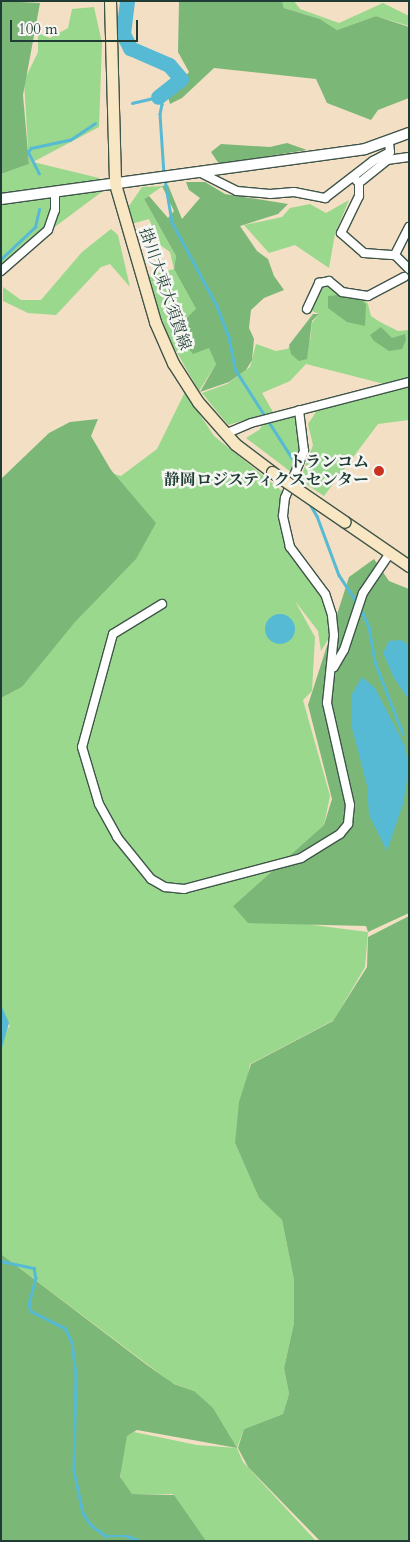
<!DOCTYPE html>
<html>
<head>
<meta charset="utf-8">
<style>
  body { margin:0 }
  #map { position:relative; width:410px; height:1542px; overflow:hidden; background:#f3dfc4; font-family:Cardo,"Noto Serif JP",serif }
  div>[style] { position:absolute }
  .green>* { inset:0; background:#9ad88d }
  .forest>* { inset:0; background:#7bb878 }
  .water>* { inset:0; background:#57bad5 }
  .round { border-radius:50% }
  .stream>* { height:2.5px; margin:-1.25px; padding:0 1.25px; transform-origin:1.25px; border-radius:1.25px; background:#57bad5 }
  .river>* { height:15px; margin:-7.5px; padding:0 7.5px; transform-origin:7.5px; border-radius:7.5px; background:#57bad5 }
  .roads { filter:drop-shadow(1px 0 #3f554a) drop-shadow(-1px 0 #3f554a) drop-shadow(0 1px #3f554a) drop-shadow(0 -1px #3f554a) }
  .minor>* { height:8px; margin:-4px; padding:0 4px; transform-origin:4px; border-radius:4px; background:#fff }
  .tertiary>* { height:10px; margin:-5px; padding:0 5px; transform-origin:5px; border-radius:5px; background:#fff }
  .secondary>* { height:11px; margin:-5.5px; padding:0 5.5px; transform-origin:5.5px; border-radius:5.5px; background:#f9e7c3 }
  .bridges { filter:drop-shadow(1px 0 #3f554a) drop-shadow(-1px 0 #3f554a) drop-shadow(0 1px #3f554a) drop-shadow(0 -1px #3f554a) }
  .secondary-bridge>* { height:11px; margin:-5.5px; padding:0 5.5px; transform-origin:5.5px; border-radius:5.5px; background:#f9e7c3 }
  .dots>* { width:14px; height:14px; translate:-50% -50%; box-sizing:border-box; border:2px solid #f6f6f2; border-radius:50% }
  span { translate:-50% -50%; white-space:nowrap; text-align:center; line-height:1.15; -webkit-text-stroke:5px #f6f6f2; paint-order:stroke }
  .street-label { font-size:16px; color:#1f3d34 }
  .poi-label { font-size:16px; color:#1f3d34; font-weight:700 }
  .right { translate:-100% -50%; text-align:right }
  .frame { position:absolute; inset:0; border:2px solid #1f3d34; pointer-events:none }
  .scale { position:absolute; left:10px; top:20px; width:128px; height:22px; box-sizing:border-box; border:2px solid #1f3d34; border-top:0; padding-left:6px; font-size:15px; line-height:18px; white-space:nowrap; color:#1f3d34; -webkit-text-stroke:4px #f6f6f2; paint-order:stroke }
</style>
</head>
<body>
<div id="map">
  <div class="green">
    <i style="clip-path:polygon(282px 1px,294px 1px,300px 9px,339px 23px,383px 3px,409px 16px,409px 26px,376px 16px,337px 30px,320px 19px,284px 8px)"></i>
    <i style="clip-path:polygon(94px 7px,102px 43px,99px 127px,33px 162px,99px 178px,103px 191px,1px 267px,1px 174px,29px 164px,24px 81px,38px 52px,38px 33px,50px 38px,68px 28px,72px 9px)"></i>
    <i style="clip-path:polygon(163px 186px,144px 199px,176px 256px,174px 269px,170px 252px,160px 245px,149px 219px,131px 224px,129px 206px,142px 187px)"></i>
    <i style="clip-path:polygon(349px 200px,335px 234px,329px 268px,295px 245px,269px 253px,244px 225px,282px 217px,290px 208px,310px 204px,326px 213px)"></i>
    <i style="clip-path:polygon(111px 229px,118px 235px,130px 287px,110px 264px,101px 267px,56px 315px,28px 313px,3px 301px,3px 287px,21px 300px,41px 300px,82px 252px)"></i>
    <i style="clip-path:polygon(174px 269px,196px 309px,216px 364px,199px 391px,168px 337px,147px 276px)"></i>
    <i style="clip-path:polygon(328px 282px,361px 296px,368px 304px,371px 316px,380px 322px,398px 331px,409px 330px,409px 382px,392px 386px,306px 364px,290px 381px,262px 393px,273px 412px,228px 425px,202px 393px,227px 384px,250px 367px,256px 344px,276px 351px,287px 349px,306px 334px,310px 341px,312px 323px,319px 314px,310px 310px,313px 291px)"></i>
    <i style="clip-path:polygon(409px 387px,409px 420px,378px 424px,324px 496px,300px 480px,313px 445px,308px 424px,318px 409px)"></i>
    <i style="clip-path:polygon(185px 392px,214px 436px,282px 491px,283px 516px,290px 547px,327px 600px,334px 630px,321px 651px,318px 631px,295px 601px,315px 637px,312px 691px,303px 700px,330px 796px,324px 825px,233px 906px,313px 925px,368px 932px,365px 967px,334px 1020px,250px 1064px,235px 1143px,259px 1198px,282px 1220px,294px 1280px,294px 1323px,284px 1368px,289px 1394px,283px 1414px,244px 1429px,237px 1448px,243px 1462px,316px 1541px,197px 1541px,173px 1494px,132px 1494px,120px 1480px,123px 1449px,127px 1436px,134px 1432px,197px 1445px,237px 1448px,194px 1391px,172px 1383px,1px 1254px,1px 1037px,10px 1026px,1px 1009px,1px 698px,22px 687px,74px 622px,110px 473px,121px 476px,157px 449px)"></i>
    <i style="clip-path:polygon(297px 416px,299px 449px,291px 472px,246px 438px,259px 430px,265px 422px)"></i>
  </div>
  <div class="forest">
    <i style="clip-path:polygon(1px 1px,40px 3px,23px 95px,29px 164px,1px 174px)"></i>
    <i style="clip-path:polygon(179px 1px,282px 1px,284px 8px,320px 19px,337px 30px,376px 16px,409px 27px,409px 98px,378px 110px,371px 120px,327px 103px,316px 79px,214px 68px,182px 98px,170px 104px,168px 97px,189px 72px,178px 52px)"></i>
    <i style="clip-path:polygon(287px 143px,307px 150px,219px 164px,211px 152px,221px 144px,270px 147px)"></i>
    <i style="clip-path:polygon(186px 182px,205px 182px,225px 194px,288px 204px,278px 214px,240px 226px,257px 251px,268px 259px,274px 276px,284px 290px,264px 298px,251px 310px,249px 328px,254px 339px,252px 360px,246px 370px,229px 382px,200px 392px,216px 364px,209px 348px,193px 354px,174px 330px,196px 309px,174px 269px,176px 256px,144px 199px,149px 196px,168px 218px,174px 211px,162px 186px,168px 185px,182px 219px,200px 198px,189px 190px)"></i>
    <i style="clip-path:polygon(338px 295px,350px 298px,354px 295px,366px 304px,365px 326px,347px 322px,328px 308px,328px 296px)"></i>
    <i style="clip-path:polygon(313px 314px,319px 314px,312px 321px,307px 359px,299px 361px,291px 354px,289px 345px)"></i>
    <i style="clip-path:polygon(381px 327px,392px 338px,405px 334px,406px 340px,402px 349px,389px 351px,374px 341px,370px 335px)"></i>
    <i style="clip-path:polygon(98px 419px,91px 436px,111px 470px,156px 523px,136px 559px,75px 622px,22px 687px,1px 698px,1px 479px,49px 433px,70px 422px)"></i>
    <i style="clip-path:polygon(374px 559px,389px 581px,409px 589px,409px 913px,368px 932px,366px 926px,248px 923px,233px 906px,324px 825px,332px 799px,308px 705px,349px 577px)"></i>
    <i style="clip-path:polygon(409px 916px,409px 1541px,320px 1541px,248px 1467px,238px 1448px,244px 1429px,283px 1414px,289px 1394px,284px 1368px,294px 1323px,294px 1280px,282px 1220px,259px 1198px,235px 1143px,239px 1102px,251px 1064px,333px 1021px,367px 967px,368px 937px)"></i>
    <i style="clip-path:polygon(1px 1254px,147px 1365px,174px 1384px,194px 1391px,213px 1408px,237px 1448px,137px 1430px,127px 1436px,120px 1477px,132px 1494px,174px 1495px,206px 1541px,1px 1541px)"></i>
  </div>
  <div class="water">
    <i class="round" style="left:265px;top:614px;width:30px;height:30px"></i>
    <i style="clip-path:polygon(401px 640px,409px 645px,409px 700px,394px 678px,383px 653px,389px 641px)"></i>
    <i style="clip-path:polygon(362px 677px,375px 688px,405px 746px,409px 769px,403px 804px,387px 851px,369px 815px,367px 786px,352px 728px,352px 694px)"></i>
    <i style="clip-path:polygon(1px 1005px,9px 1023px,1px 1051px)"></i>
  </div>
  <div class="stream">
    <i style="left:132px;top:103px;width:27px;rotate:-13deg"></i>
    <i style="left:158px;top:97px;width:8px;rotate:60deg"></i>
    <i style="left:162px;top:104px;width:10px;rotate:101deg"></i>
    <i style="left:160px;top:114px;width:61px;rotate:86.2deg"></i>
    <i style="left:39px;top:174px;width:25px;rotate:-117deg"></i>
    <i style="left:28px;top:152px;width:5px;rotate:-53deg"></i>
    <i style="left:31px;top:148px;width:40px;rotate:-12deg"></i>
    <i style="left:70px;top:140px;width:30px;rotate:-34deg"></i>
    <i style="left:165px;top:180px;width:43px;rotate:80.5deg"></i>
    <i style="left:172px;top:222px;width:95px;rotate:61.8deg"></i>
    <i style="left:217px;top:306px;width:33px;rotate:69deg"></i>
    <i style="left:229px;top:337px;width:33px;rotate:79deg"></i>
    <i style="left:235px;top:369px;width:113px;rotate:57.3deg"></i>
    <i style="left:1px;top:259px;width:47px;rotate:-43.3deg"></i>
    <i style="left:35px;top:227px;width:18px;rotate:-77deg"></i>
    <i style="left:297px;top:474px;width:15px;rotate:70deg"></i>
    <i style="left:310px;top:504px;width:14px;rotate:60deg"></i>
    <i style="left:317px;top:516px;width:63px;rotate:69.6deg"></i>
    <i style="left:339px;top:575px;width:35px;rotate:57deg"></i>
    <i style="left:361px;top:609px;width:20px;rotate:66deg"></i>
    <i style="left:369px;top:627px;width:36px;rotate:80deg"></i>
    <i style="left:375px;top:662px;width:77px;rotate:68.7deg"></i>
    <i style="left:1px;top:1261px;width:34px;rotate:12deg"></i>
    <i style="left:34px;top:1268px;width:10px;rotate:79deg"></i>
    <i style="left:36px;top:1278px;width:27px;rotate:105deg"></i>
    <i style="left:29px;top:1304px;width:7px;rotate:74deg"></i>
    <i style="left:31px;top:1311px;width:38px;rotate:27deg"></i>
    <i style="left:65px;top:1328px;width:16px;rotate:63deg"></i>
    <i style="left:72px;top:1342px;width:31px;rotate:83deg"></i>
    <i style="left:76px;top:1373px;width:98px;rotate:91.2deg"></i>
    <i style="left:74px;top:1471px;width:43px;rotate:77.9deg"></i>
    <i style="left:83px;top:1513px;width:14px;rotate:56deg"></i>
    <i style="left:91px;top:1525px;width:19px;rotate:36deg"></i>
    <i style="left:106px;top:1536px;width:21px"></i>
    <i style="left:127px;top:1536px;width:15px;rotate:20deg"></i>
  </div>
  <div class="river">
    <i style="left:127px;top:1px;width:33px;rotate:97deg"></i>
    <i style="left:123px;top:34px;width:16px;rotate:63deg"></i>
    <i style="left:130px;top:48px;width:43px;rotate:23.6deg"></i>
    <i style="left:169px;top:65px;width:18px;rotate:49deg"></i>
    <i style="left:181px;top:79px;width:29px;rotate:142deg"></i>
  </div>
  <div class="roads">
    <div class="minor">
      <i style="left:199px;top:172px;width:42px;rotate:26.6deg"></i>
      <i style="left:237px;top:191px;width:33px;rotate:5deg"></i>
      <i style="left:270px;top:194px;width:24px;rotate:-5deg"></i>
      <i style="left:294px;top:192px;width:32px;rotate:11deg"></i>
      <i style="left:325px;top:198px;width:61px;rotate:-37.6deg"></i>
      <i style="left:373px;top:161px;width:19px;rotate:-28deg"></i>
      <i style="left:390px;top:152px;width:9px;rotate:-96deg"></i>
      <i style="left:353px;top:177px;width:8px;rotate:45deg"></i>
      <i style="left:359px;top:183px;width:13px;rotate:90deg"></i>
      <i style="left:359px;top:196px;width:41px;rotate:115.9deg"></i>
      <i style="left:341px;top:233px;width:30px;rotate:41deg"></i>
      <i style="left:364px;top:253px;width:31px;rotate:4deg"></i>
      <i style="left:359px;top:183px;width:36px;rotate:-39deg"></i>
      <i style="left:387px;top:160px;width:22px;rotate:-8deg"></i>
      <i style="left:409px;top:227px;width:31px;rotate:117deg"></i>
      <i style="left:395px;top:255px;width:20px;rotate:45deg"></i>
      <i style="left:1px;top:271px;width:62px;rotate:-41.1deg"></i>
      <i style="left:48px;top:230px;width:21px;rotate:-71deg"></i>
      <i style="left:55px;top:210px;width:18px;rotate:-90deg"></i>
      <i style="left:307px;top:309px;width:29px;rotate:-65deg"></i>
      <i style="left:319px;top:283px;width:10px;rotate:-11deg"></i>
      <i style="left:329px;top:281px;width:17px;rotate:40deg"></i>
      <i style="left:342px;top:292px;width:26px;rotate:9deg"></i>
      <i style="left:368px;top:296px;width:41px;rotate:-27.8deg"></i>
      <i style="left:225px;top:434px;width:28px;rotate:-23deg"></i>
      <i style="left:251px;top:423px;width:163px;rotate:-14.5deg"></i>
      <i style="left:162px;top:604px;width:57px;rotate:148.5deg"></i>
      <i style="left:113px;top:634px;width:117px;rotate:105.3deg"></i>
      <i style="left:82px;top:747px;width:59px;rotate:73.4deg"></i>
      <i style="left:99px;top:804px;width:38px;rotate:61deg"></i>
      <i style="left:117px;top:837px;width:54px;rotate:51deg"></i>
      <i style="left:151px;top:879px;width:16px;rotate:30deg"></i>
      <i style="left:165px;top:887px;width:19px;rotate:6deg"></i>
      <i style="left:184px;top:889px;width:121px;rotate:-14.8deg"></i>
      <i style="left:301px;top:858px;width:46px;rotate:-31.6deg"></i>
      <i style="left:340px;top:834px;width:13px;rotate:-51deg"></i>
      <i style="left:348px;top:824px;width:19px;rotate:-84deg"></i>
      <i style="left:350px;top:805px;width:105px;rotate:-102.7deg"></i>
      <i style="left:327px;top:703px;width:68px;rotate:-84.1deg"></i>
      <i style="left:334px;top:635px;width:20px;rotate:-96deg"></i>
      <i style="left:332px;top:615px;width:22px;rotate:-108deg"></i>
      <i style="left:325px;top:594px;width:59px;rotate:-126.7deg"></i>
      <i style="left:290px;top:547px;width:32px;rotate:-103deg"></i>
      <i style="left:283px;top:516px;width:18px;rotate:-84deg"></i>
      <i style="left:285px;top:498px;width:51px;rotate:-68deg"></i>
      <i style="left:304px;top:451px;width:41px;rotate:-97deg"></i>
      <i style="left:334px;top:667px;width:20px;rotate:-60deg"></i>
      <i style="left:344px;top:650px;width:60px;rotate:-71.6deg"></i>
      <i style="left:363px;top:593px;width:48px;rotate:-56deg"></i>
    </div>
    <div class="tertiary">
      <i style="left:1px;top:199px;width:367px;rotate:-7.8deg"></i>
      <i style="left:365px;top:149px;width:47px;rotate:-20deg"></i>
    </div>
    <div class="secondary">
      <i style="left:110px;top:1px;width:183px;rotate:88.4deg"></i>
      <i style="left:115px;top:184px;width:144px;rotate:73.8deg"></i>
      <i style="left:155px;top:322px;width:45px;rotate:66.3deg"></i>
      <i style="left:173px;top:363px;width:46px;rotate:57.3deg"></i>
      <i style="left:198px;top:402px;width:56px;rotate:48.6deg"></i>
      <i style="left:235px;top:444px;width:46px;rotate:37.1deg"></i>
      <i style="left:345px;top:522px;width:78px;rotate:34.5deg"></i>
    </div>
  </div>
  <div class="bridges">
    <div class="secondary-bridge">
      <i style="left:272px;top:472px;width:88px;rotate:34.4deg"></i>
    </div>
  </div>
  <div class="dots">
    <i style="left:379px;top:471px;background:#c8321e"></i>
  </div>
  <div class="street-label">
    <span style="left:165px;top:289px;rotate:71deg">掛川大東大須賀線</span>
  </div>
  <div class="poi-label">
    <span class="right" style="left:369px;top:471px">トランコム<br>静岡ロジスティクスセンター</span>
  </div>
  <div class="frame"></div>
  <div class="scale">100 m</div>
</div>
</body>
</html>
